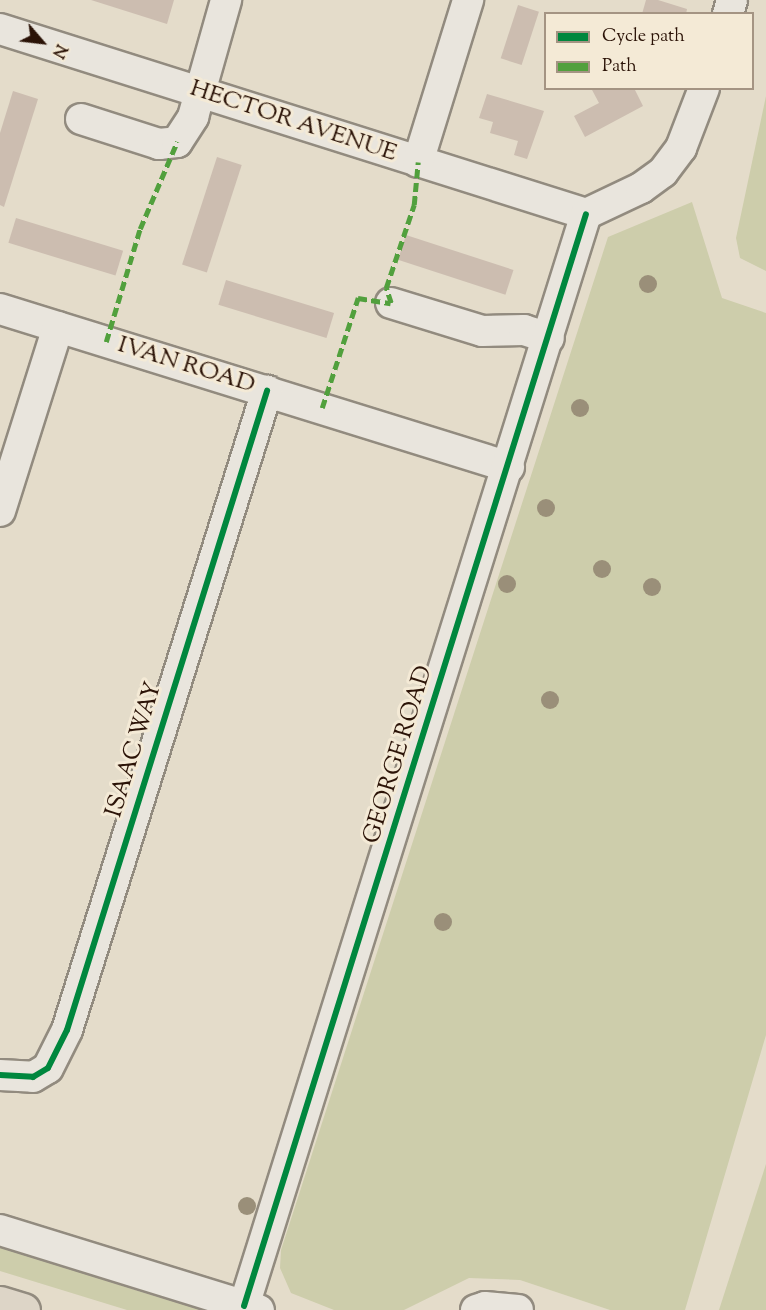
<!DOCTYPE html>
<html>
<head>
<meta charset="utf-8">
<style>
  body { margin:0 }
  #map { position:relative; width:766px; height:1310px; overflow:hidden; background:#e4dcca; font-family:"Sorts Mill Goudy",serif }
  div>[style] { position:absolute }
  .green>* { inset:0; background:#cdcdab }
  .building>* { inset:0; background:#ccbdb0; transform-origin:0 0 }
  .roads { filter:drop-shadow(2px 0 #928b7f) drop-shadow(-2px 0 #928b7f) drop-shadow(0 2px #928b7f) drop-shadow(0 -2px #928b7f) }
  .minor>* { height:30px; margin:-15px; padding:0 15px; transform-origin:15px; border-radius:15px; background:#e9e5dd }
  .major>* { height:33px; margin:-16.5px; padding:0 16.5px; transform-origin:16.5px; border-radius:16.5px; background:#ddd5c7 }
  .quiet>* { height:4.5px; margin-top:-2.25px; transform-origin:0; background:repeating-linear-gradient(90deg,#51a03d 0 9px,transparent 0 13.5px) }
  .cycleway>* { height:6px; margin:-3px; padding:0 3px; transform-origin:3px; border-radius:3px; background:#00873e }
  .trees>* { width:18px; height:18px; margin:-9px; border-radius:50%; background:#9a8f79 }
  span { translate:-50% -50%; white-space:nowrap; text-align:center; line-height:1.15; -webkit-text-stroke:6px #f4ead6; paint-order:stroke }
  .street-label { font-size:24px; color:#2b1307 }
  .legend { position:absolute; left:544px; top:12px; width:210px; height:78px; box-sizing:border-box; background:#f4ead6; border:2px solid #a49483; margin:0; padding:8px 10px; list-style:none; font-size:18px; color:#2b1307 }
  .legend li { display:flex; align-items:center; gap:12px; height:30px }
  .legend b { width:30px; border:2px solid #a49483 }
  .north { position:absolute; left:12px; top:12px; width:60px; height:60px; -webkit-text-stroke:4px #f4ead6; paint-order:stroke; rotate:118deg; font-size:16px; font-weight:700; line-height:24px; text-align:center; color:#2b1307 }
  .north::after { content:''; display:block; margin:auto; width:21px; height:27px; background:#2b1307; clip-path:polygon(50% 0,100% 100%,50% 72%,0 100%) }
</style>
</head>
<body>
<div id="map">
  <div class="green">
    <i style="clip-path:polygon(766px 96px,766px 271px,740px 258px,736px 238px)"></i>
    <i style="clip-path:polygon(692px 202px,722px 298px,766px 313px,766px 1035px,685px 1310px,610px 1310px,520px 1280px,469px 1278px,404px 1310px,334px 1310px,291px 1293px,280px 1268px,281px 1250px,608px 237px)"></i>
    <i style="clip-path:polygon(766px 1164px,766px 1310px,719px 1310px)"></i>
    <i style="clip-path:polygon(0 1247px,148px 1294px,203px 1310px,127px 1310px,0 1271px)"></i>
  </div>
  <div class="building">
    <i style="clip-path:polygon(91px 0,174px 0,167px 24px)"></i>
    <i style="clip-path:polygon(646px 0,658px 0,687px 9px,686px 14px,642px 14px)"></i>
    <i style="left:518px;top:5px;width:22px;height:56px;rotate:18deg"></i>
    <i style="clip-path:polygon(591px 88px,634px 88px,643px 106px,585px 137px,574px 116px,599px 103px)"></i>
    <i style="clip-path:polygon(13px 91px,38px 99px,4px 207px,0 205px,0 133px)"></i>
    <i style="clip-path:polygon(487px 94px,544px 111px,527px 159px,514px 155px,518px 141px,490px 133px,493px 122px,479px 118px)"></i>
    <i style="left:217px;top:157px;width:26px;height:113px;rotate:18deg"></i>
    <i style="left:16px;top:218px;width:112px;height:26px;rotate:17deg"></i>
    <i style="left:406px;top:235px;width:113px;height:26px;rotate:18deg"></i>
    <i style="left:226px;top:280px;width:113px;height:26px;rotate:17deg"></i>
  </div>
  <div class="roads">
    <div class="minor">
      <i style="left:728px;top:14px;width:15px;rotate:-74deg"></i>
      <i style="left:0;top:29px;width:615px;rotate:17.52deg"></i>
      <i style="left:81px;top:119px;width:82px;rotate:17.8deg"></i>
      <i style="left:159px;top:144px;width:18px;rotate:-6deg"></i>
      <i style="left:177px;top:142px;width:30px;rotate:-57deg"></i>
      <i style="left:193px;top:117px;width:122px;rotate:-74.2deg"></i>
      <i style="left:418px;top:162px;width:170px;rotate:-72.8deg"></i>
      <i style="left:586px;top:214px;width:61px;rotate:-25.3deg"></i>
      <i style="left:641px;top:188px;width:27px;rotate:-36deg"></i>
      <i style="left:663px;top:172px;width:30px;rotate:-53deg"></i>
      <i style="left:681px;top:148px;width:64px;rotate:-69deg"></i>
      <i style="left:391px;top:303px;width:95px;rotate:17.1deg"></i>
      <i style="left:482px;top:331px;width:42px;rotate:-1.4deg"></i>
      <i style="left:524px;top:330px;width:26px;rotate:18deg"></i>
      <i style="left:0;top:309px;width:533px;rotate:17.24deg"></i>
      <i style="left:0;top:511px;width:193px;rotate:-72.5deg"></i>
      <i style="left:0;top:1075px;width:33px;rotate:3deg"></i>
      <i style="left:33px;top:1077px;width:17px;rotate:-31deg"></i>
      <i style="left:48px;top:1068px;width:42px;rotate:-63.4deg"></i>
      <i style="left:67px;top:1030px;width:670px;rotate:-72.62deg"></i>
      <i style="left:0;top:1230px;width:271px;rotate:17.2deg"></i>
      <i style="left:244px;top:1306px;width:1144px;rotate:-72.61deg"></i>
      <i style="left:476px;top:1310px;width:9px;rotate:-18deg"></i>
      <i style="left:485px;top:1307px;width:33px;rotate:5deg"></i>
    </div>
    <div class="major">
      <i style="left:0;top:1303px;width:24px;rotate:17deg"></i>
    </div>
  </div>
  <div class="quiet">
    <i style="left:106px;top:342px;width:118px;rotate:-73.3deg"></i>
    <i style="left:140px;top:229px;width:95px;rotate:-67deg"></i>
    <i style="left:322px;top:408px;width:116px;rotate:-71.9deg"></i>
    <i style="left:358px;top:298px;width:33px;rotate:9deg"></i>
    <i style="left:391px;top:303px;width:16px;rotate:-108deg"></i>
    <i style="left:386px;top:288px;width:88px;rotate:-71.4deg"></i>
    <i style="left:414px;top:205px;width:43px;rotate:-84.7deg"></i>
  </div>
  <div class="cycleway">
    <i style="left:0;top:1075px;width:33px;rotate:3deg"></i>
    <i style="left:33px;top:1077px;width:17px;rotate:-31deg"></i>
    <i style="left:48px;top:1068px;width:42px;rotate:-63.4deg"></i>
    <i style="left:67px;top:1030px;width:670px;rotate:-72.62deg"></i>
    <i style="left:244px;top:1306px;width:1144px;rotate:-72.61deg"></i>
  </div>
  <div class="trees">
    <i style="left:648px;top:284px"></i>
    <i style="left:580px;top:408px"></i>
    <i style="left:546px;top:508px"></i>
    <i style="left:602px;top:569px"></i>
    <i style="left:507px;top:584px"></i>
    <i style="left:652px;top:587px"></i>
    <i style="left:550px;top:700px"></i>
    <i style="left:443px;top:922px"></i>
    <i style="left:247px;top:1206px"></i>
  </div>
  <div class="street-label">
    <span style="left:293px;top:122px;rotate:18deg">HECTOR AVENUE</span>
    <span style="left:186px;top:366px;rotate:17deg">IVAN ROAD</span>
    <span style="left:135px;top:750px;rotate:-73deg">ISAAC WAY</span>
    <span style="left:399px;top:755px;rotate:-73deg">GEORGE ROAD</span>
  </div>
  <ul class="legend">
  <li><b style="height:8px;background:#00873e"></b>Cycle path</li>
  <li><b style="height:8px;background:#51a03d"></b>Path</li>
  </ul>
  <div class="north">N</div>
</div>
</body>
</html>
